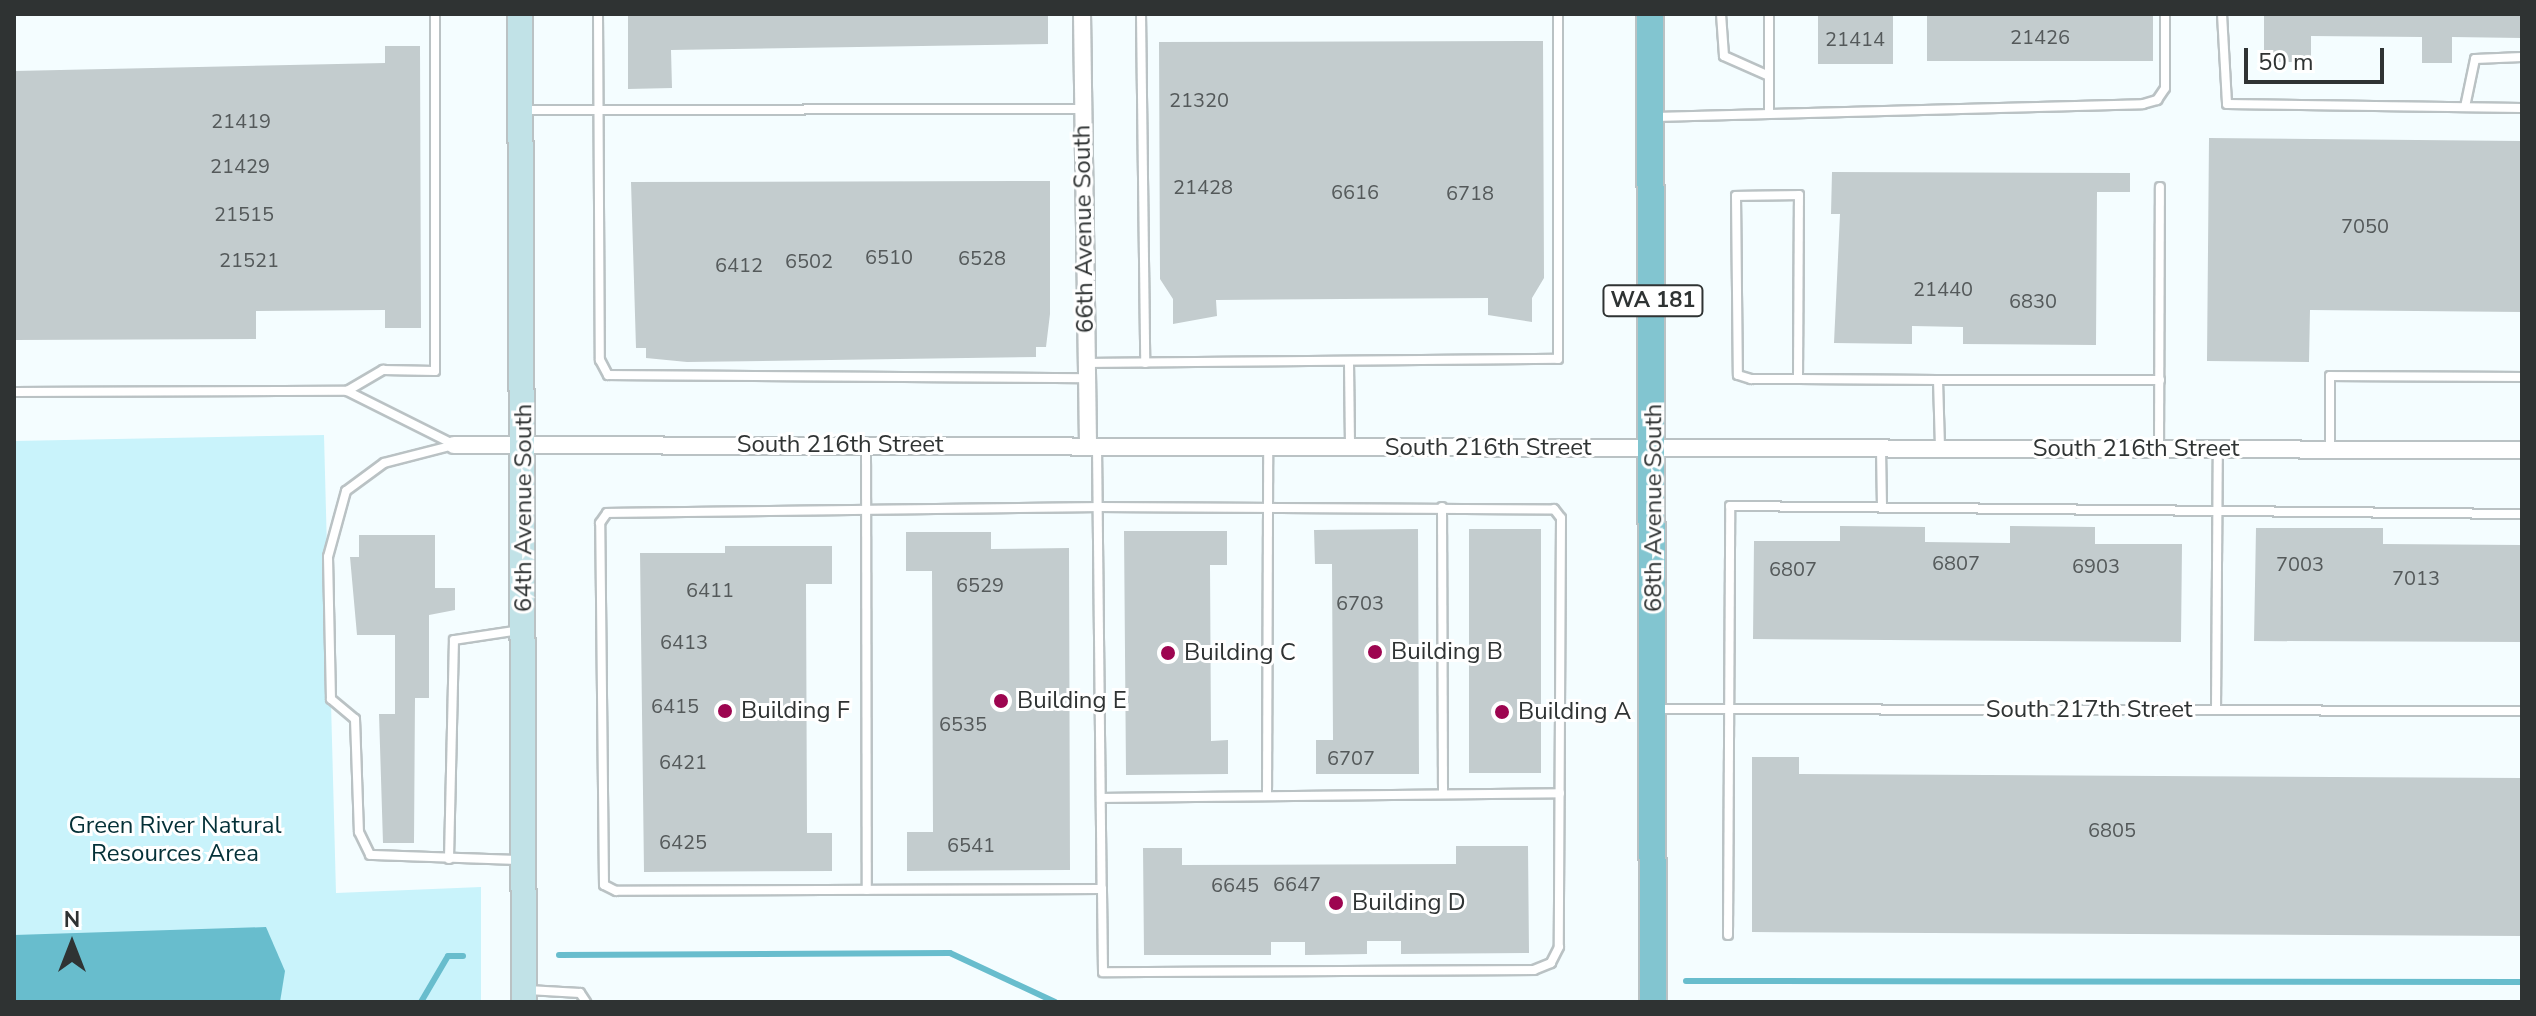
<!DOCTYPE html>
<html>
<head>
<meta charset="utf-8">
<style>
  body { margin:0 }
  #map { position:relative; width:2536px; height:1016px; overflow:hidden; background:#f4fdff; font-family:"Nunito Sans",sans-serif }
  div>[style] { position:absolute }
  .green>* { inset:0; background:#c9f3fb }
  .water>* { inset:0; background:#68bdcd }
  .stream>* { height:6px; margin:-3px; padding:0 3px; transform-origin:3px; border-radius:3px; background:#68bdcd }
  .building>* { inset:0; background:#c3ccce; transform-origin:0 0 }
  .roads { filter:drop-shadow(2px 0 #bac2c4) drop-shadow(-2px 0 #bac2c4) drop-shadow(0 2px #bac2c4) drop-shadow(0 -2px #bac2c4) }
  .lane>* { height:8px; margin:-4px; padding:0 4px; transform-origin:4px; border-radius:4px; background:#fff }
  .street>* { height:16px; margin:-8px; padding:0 8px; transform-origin:8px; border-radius:8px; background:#fff }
  .secondary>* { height:24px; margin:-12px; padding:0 12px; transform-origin:12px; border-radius:12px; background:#c1e2e7 }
  .primary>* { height:26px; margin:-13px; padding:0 13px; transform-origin:13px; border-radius:13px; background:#82c5d0 }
  .dots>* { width:22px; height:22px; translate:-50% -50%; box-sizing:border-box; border:4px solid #fff; border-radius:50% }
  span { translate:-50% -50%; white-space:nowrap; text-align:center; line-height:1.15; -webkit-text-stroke:6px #fff; paint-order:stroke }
  .number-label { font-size:20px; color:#54595a }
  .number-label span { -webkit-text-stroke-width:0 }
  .shield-label span { padding:2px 6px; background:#fff; border:2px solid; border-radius:6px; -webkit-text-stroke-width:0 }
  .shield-label { font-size:22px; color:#2f3333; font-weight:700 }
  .street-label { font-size:24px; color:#2f3333 }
  .poi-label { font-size:24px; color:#2f3333 }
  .left { translate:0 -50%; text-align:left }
  .park-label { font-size:24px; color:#043037 }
  .frame { position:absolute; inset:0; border:16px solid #2f3333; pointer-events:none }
  .north { position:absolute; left:32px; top:904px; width:80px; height:80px; -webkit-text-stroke:6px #fff; paint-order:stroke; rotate:0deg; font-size:22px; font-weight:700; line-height:32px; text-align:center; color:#2f3333 }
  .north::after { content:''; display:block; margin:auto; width:28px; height:36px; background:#2f3333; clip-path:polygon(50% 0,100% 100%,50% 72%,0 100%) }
  .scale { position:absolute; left:2244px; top:48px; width:140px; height:36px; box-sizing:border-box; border:4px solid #2f3333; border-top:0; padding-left:10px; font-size:24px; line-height:28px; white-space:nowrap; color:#2f3333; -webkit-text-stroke:6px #fff; paint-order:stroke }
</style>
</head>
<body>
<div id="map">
  <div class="green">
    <i style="clip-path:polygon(324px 435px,336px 893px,481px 887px,481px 1002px,14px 1002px,14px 441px)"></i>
  </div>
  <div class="water">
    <i style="clip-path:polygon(266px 927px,285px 971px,280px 1002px,14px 1002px,14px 935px)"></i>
  </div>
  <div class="stream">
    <i style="left:559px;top:955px;width:391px;rotate:-0.3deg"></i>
    <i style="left:950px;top:953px;width:116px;rotate:25deg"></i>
    <i style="left:1686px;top:981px;width:836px;rotate:0.07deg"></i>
    <i style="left:421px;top:1002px;width:53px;rotate:-59.6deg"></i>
    <i style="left:448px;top:956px;width:15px"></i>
  </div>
  <div class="building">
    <i style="clip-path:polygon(628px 14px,1048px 14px,1048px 44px,671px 50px,672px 88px,628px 89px)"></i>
    <i style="left:1818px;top:14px;width:75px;height:50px"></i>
    <i style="left:1927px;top:14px;width:226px;height:47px"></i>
    <i style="clip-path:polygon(2264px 14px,2522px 14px,2522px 38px,2452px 37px,2452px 63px,2422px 63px,2422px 37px,2311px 36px,2311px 62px,2264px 62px)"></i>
    <i style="clip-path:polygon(1543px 41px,1544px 278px,1532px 298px,1532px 322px,1488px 315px,1488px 298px,1216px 300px,1217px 316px,1173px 324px,1173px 299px,1160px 279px,1159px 42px)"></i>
    <i style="clip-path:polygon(385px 46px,420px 46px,421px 328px,385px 328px,385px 310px,256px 311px,256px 339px,14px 340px,14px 71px,385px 63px)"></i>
    <i style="clip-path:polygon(2209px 138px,2522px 141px,2522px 312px,2310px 310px,2309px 362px,2207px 361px)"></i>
    <i style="clip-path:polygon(1832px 172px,2130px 173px,2130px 192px,2097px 192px,2096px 345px,1963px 344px,1963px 327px,1912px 326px,1912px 344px,1834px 343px,1840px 214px,1831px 214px)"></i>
    <i style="clip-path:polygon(1050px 181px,1050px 314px,1046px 347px,1036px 347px,1036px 357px,687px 362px,646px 358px,646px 348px,636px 348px,631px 182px)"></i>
    <i style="clip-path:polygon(1840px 526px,1925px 527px,1925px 542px,2010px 543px,2010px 526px,2095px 527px,2095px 544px,2182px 544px,2181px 642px,1753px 639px,1754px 541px,1840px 541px)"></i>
    <i style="clip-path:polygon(2256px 528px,2383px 528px,2383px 544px,2522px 545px,2522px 642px,2254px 641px)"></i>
    <i style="clip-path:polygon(1418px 529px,1419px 774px,1316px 774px,1316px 740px,1333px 740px,1332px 564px,1315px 564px,1314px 530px)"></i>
    <i style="left:1469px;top:529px;width:72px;height:244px"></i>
    <i style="clip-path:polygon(1124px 531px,1227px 531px,1227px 565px,1210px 565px,1211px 741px,1228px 740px,1228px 774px,1126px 775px)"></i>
    <i style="clip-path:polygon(906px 532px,991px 532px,991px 549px,1069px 548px,1070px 870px,907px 871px,907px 832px,933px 832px,932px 571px,906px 571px)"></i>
    <i style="clip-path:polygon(359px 535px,435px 535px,435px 588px,455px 588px,455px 610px,429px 615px,429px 698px,415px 698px,414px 843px,383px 843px,379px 714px,395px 714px,395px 635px,357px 635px,350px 557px,359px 557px)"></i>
    <i style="clip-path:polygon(725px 546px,832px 546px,832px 584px,806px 584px,807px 833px,832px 833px,832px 871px,644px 872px,640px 553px,725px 553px)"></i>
    <i style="clip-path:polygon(1752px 757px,1799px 757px,1799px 774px,2522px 778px,2522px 936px,1752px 932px)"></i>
    <i style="clip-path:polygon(1456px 846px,1528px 846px,1529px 953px,1401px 954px,1401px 941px,1367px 941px,1367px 954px,1305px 955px,1305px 942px,1271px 942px,1271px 955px,1144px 955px,1143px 848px,1182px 848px,1182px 865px,1456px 864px)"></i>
  </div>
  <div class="roads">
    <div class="lane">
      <i style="left:598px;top:14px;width:346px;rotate:89.7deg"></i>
      <i style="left:600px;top:360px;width:17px;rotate:62deg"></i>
      <i style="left:608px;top:375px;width:479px;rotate:0.4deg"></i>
      <i style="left:1141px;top:14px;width:349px;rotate:89.3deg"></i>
      <i style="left:1721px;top:14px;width:42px;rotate:85.9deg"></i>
      <i style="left:1724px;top:56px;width:49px;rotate:24deg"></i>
      <i style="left:1769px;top:14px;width:96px;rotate:90deg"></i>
      <i style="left:2222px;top:14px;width:90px;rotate:86.8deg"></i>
      <i style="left:2227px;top:104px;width:295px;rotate:0.8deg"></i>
      <i style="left:2465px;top:107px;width:49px;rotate:-78.2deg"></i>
      <i style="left:2475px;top:59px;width:47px;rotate:-2.4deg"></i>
      <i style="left:521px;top:110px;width:561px;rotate:-0.1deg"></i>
      <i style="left:1655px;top:117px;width:488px;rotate:-1.5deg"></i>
      <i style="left:2143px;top:104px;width:15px;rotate:-16deg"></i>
      <i style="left:2157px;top:100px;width:14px;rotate:-56deg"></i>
      <i style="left:2165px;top:88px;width:74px;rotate:-90deg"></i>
      <i style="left:1087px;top:363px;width:471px;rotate:-0.5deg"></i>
      <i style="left:1558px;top:359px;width:345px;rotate:-90deg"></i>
      <i style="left:1349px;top:363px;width:83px;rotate:89.3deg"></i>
      <i style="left:1798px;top:379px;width:184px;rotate:-89.7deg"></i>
      <i style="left:1799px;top:195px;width:63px;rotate:179.1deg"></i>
      <i style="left:1736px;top:196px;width:179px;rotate:89.4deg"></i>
      <i style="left:1738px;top:375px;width:14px;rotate:17deg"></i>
      <i style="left:1751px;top:379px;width:47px"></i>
      <i style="left:1798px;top:379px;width:140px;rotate:0.4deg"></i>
      <i style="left:1938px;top:380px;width:222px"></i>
      <i style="left:1938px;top:380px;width:69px;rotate:88.3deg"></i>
      <i style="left:347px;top:391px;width:42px;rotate:-30.3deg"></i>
      <i style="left:383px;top:370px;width:52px;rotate:1.1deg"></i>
      <i style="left:435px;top:371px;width:357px;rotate:-90deg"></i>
      <i style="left:14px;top:392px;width:333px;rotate:-0.2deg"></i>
      <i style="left:347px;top:391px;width:119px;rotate:26.6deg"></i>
      <i style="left:454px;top:445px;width:72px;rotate:165.6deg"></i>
      <i style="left:384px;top:463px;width:47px;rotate:143.6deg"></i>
      <i style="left:346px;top:491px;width:68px;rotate:105.3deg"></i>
      <i style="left:328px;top:557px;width:142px;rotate:88.8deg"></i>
      <i style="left:331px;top:699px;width:31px;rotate:40deg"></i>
      <i style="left:355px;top:719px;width:113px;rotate:88deg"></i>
      <i style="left:359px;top:832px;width:25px;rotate:64deg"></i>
      <i style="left:370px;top:855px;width:151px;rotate:1.9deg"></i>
      <i style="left:866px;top:445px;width:445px;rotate:89.9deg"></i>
      <i style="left:1097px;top:446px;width:443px;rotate:89.4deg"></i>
      <i style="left:2159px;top:448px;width:261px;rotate:-89.8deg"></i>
      <i style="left:1881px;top:449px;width:59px;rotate:89deg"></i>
      <i style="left:2330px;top:450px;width:74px;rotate:-90deg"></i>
      <i style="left:2330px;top:376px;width:192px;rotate:0.3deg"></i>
      <i style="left:1098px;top:507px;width:456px;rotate:0.3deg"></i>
      <i style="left:1554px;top:509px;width:11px;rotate:52deg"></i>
      <i style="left:1561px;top:518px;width:429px;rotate:90.3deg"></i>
      <i style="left:1559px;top:947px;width:18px;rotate:117deg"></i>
      <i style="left:1551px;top:963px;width:18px;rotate:158deg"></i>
      <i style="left:1534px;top:970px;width:431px;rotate:179.7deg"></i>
      <i style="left:1103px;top:972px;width:83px;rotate:-90.7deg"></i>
      <i style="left:1102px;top:889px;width:486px;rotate:179.8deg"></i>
      <i style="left:616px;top:891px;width:13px;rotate:-153deg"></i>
      <i style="left:604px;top:885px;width:362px;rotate:-90.6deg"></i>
      <i style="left:600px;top:523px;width:12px;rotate:-55deg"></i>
      <i style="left:607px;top:513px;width:491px;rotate:-0.7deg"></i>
      <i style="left:1442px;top:507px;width:287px;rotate:89.8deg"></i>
      <i style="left:1657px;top:709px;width:865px;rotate:0.13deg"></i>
      <i style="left:2216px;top:710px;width:260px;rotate:-89.6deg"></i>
      <i style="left:1267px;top:796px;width:350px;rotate:-89.8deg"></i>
      <i style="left:1101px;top:798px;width:459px;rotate:-0.6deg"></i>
      <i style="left:449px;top:859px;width:219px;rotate:-88.7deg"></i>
      <i style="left:454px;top:640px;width:67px;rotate:-8.6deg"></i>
      <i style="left:1728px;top:935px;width:429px;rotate:-89.7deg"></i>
      <i style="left:1730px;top:506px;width:792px;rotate:0.58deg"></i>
      <i style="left:528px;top:990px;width:52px;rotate:3.3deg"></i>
      <i style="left:580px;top:993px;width:11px;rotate:56deg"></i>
    </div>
    <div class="street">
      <i style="left:1082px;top:14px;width:431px;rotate:89.2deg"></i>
      <i style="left:454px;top:445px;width:2068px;rotate:0.14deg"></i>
    </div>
    <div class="secondary">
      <i style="left:520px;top:14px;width:988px;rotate:89.77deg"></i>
    </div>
    <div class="primary">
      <i style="left:1650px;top:14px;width:988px;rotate:89.83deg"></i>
    </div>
  </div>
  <div class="dots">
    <i style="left:1375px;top:652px;background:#9d0550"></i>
    <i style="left:1168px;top:653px;background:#9d0550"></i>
    <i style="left:1001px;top:701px;background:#9d0550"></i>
    <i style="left:725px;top:711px;background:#9d0550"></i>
    <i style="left:1502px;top:712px;background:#9d0550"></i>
    <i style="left:1336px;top:903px;background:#9d0550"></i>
  </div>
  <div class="number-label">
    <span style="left:2040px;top:37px">21426</span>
    <span style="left:1855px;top:39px">21414</span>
    <span style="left:1199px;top:100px">21320</span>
    <span style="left:241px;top:121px">21419</span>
    <span style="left:240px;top:166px">21429</span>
    <span style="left:1203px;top:187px">21428</span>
    <span style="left:1355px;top:192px">6616</span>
    <span style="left:1470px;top:193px">6718</span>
    <span style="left:244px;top:214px">21515</span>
    <span style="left:2365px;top:226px">7050</span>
    <span style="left:889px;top:257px">6510</span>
    <span style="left:982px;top:258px">6528</span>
    <span style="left:249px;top:260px">21521</span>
    <span style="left:809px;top:261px">6502</span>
    <span style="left:739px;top:265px">6412</span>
    <span style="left:1943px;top:289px">21440</span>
    <span style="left:2033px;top:301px">6830</span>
    <span style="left:1956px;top:563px">6807</span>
    <span style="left:2300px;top:564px">7003</span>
    <span style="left:2096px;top:566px">6903</span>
    <span style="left:1793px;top:569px">6807</span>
    <span style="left:2416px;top:578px">7013</span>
    <span style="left:980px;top:585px">6529</span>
    <span style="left:710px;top:590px">6411</span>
    <span style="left:1360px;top:603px">6703</span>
    <span style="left:684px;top:642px">6413</span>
    <span style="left:675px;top:706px">6415</span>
    <span style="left:963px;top:724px">6535</span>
    <span style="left:1351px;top:758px">6707</span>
    <span style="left:683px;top:762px">6421</span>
    <span style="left:2112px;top:830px">6805</span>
    <span style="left:683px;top:842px">6425</span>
    <span style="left:971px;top:845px">6541</span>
    <span style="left:1297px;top:884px">6647</span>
    <span style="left:1235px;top:885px">6645</span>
  </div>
  <div class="shield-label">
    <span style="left:1653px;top:301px">WA 181</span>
  </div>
  <div class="street-label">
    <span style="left:1084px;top:229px;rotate:-91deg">66th Avenue South</span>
    <span style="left:840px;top:445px">South 216th Street</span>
    <span style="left:1488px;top:448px">South 216th Street</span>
    <span style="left:2136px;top:449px">South 216th Street</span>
    <span style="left:524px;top:508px;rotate:-90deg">64th Avenue South</span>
    <span style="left:1654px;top:508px;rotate:-90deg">68th Avenue South</span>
    <span style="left:2089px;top:710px">South 217th Street</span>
  </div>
  <div class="poi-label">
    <span class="left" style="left:1391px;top:652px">Building B</span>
    <span class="left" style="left:1184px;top:653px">Building C</span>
    <span class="left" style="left:1017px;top:701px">Building E</span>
    <span class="left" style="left:741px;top:711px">Building F</span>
    <span class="left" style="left:1518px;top:712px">Building A</span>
    <span class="left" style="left:1352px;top:903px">Building D</span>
  </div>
  <div class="park-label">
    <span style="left:175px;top:840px">Green River Natural<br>Resources Area</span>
  </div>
  <div class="frame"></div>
  <div class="north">N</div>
  <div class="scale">50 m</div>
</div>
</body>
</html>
